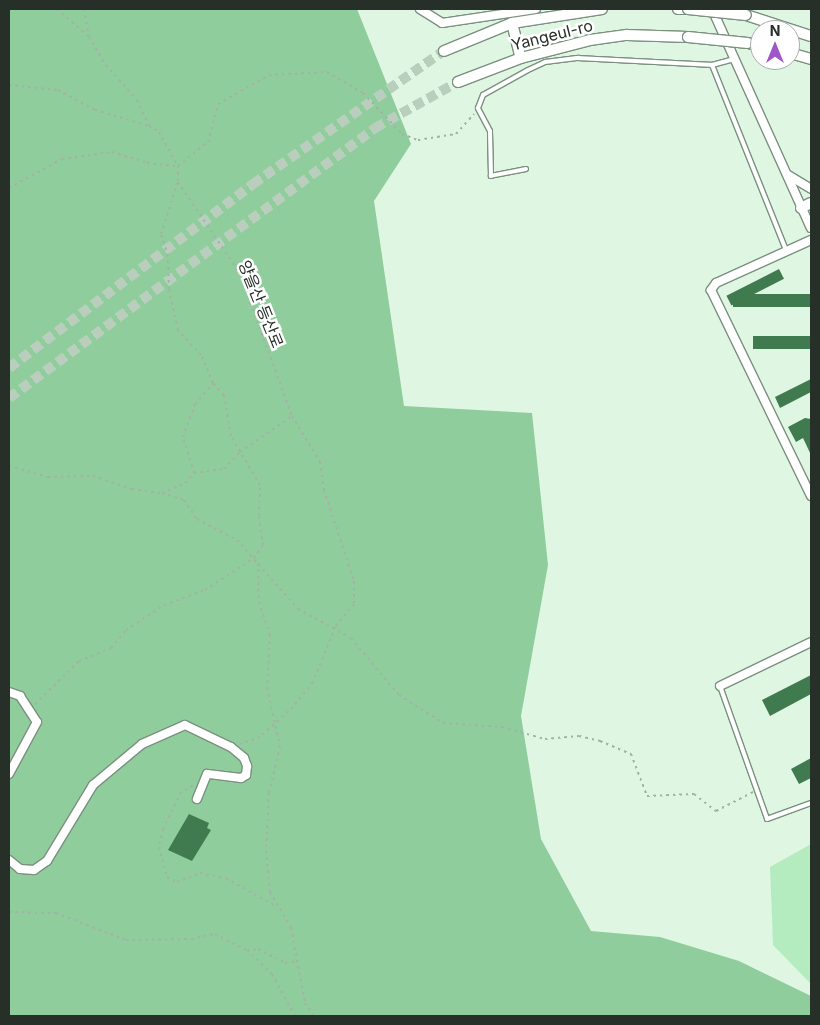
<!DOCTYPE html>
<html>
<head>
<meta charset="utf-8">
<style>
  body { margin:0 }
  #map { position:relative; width:820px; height:1025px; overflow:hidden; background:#dff6e3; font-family:Inter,"Noto Sans KR",sans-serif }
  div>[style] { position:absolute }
  .green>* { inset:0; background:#b5ecbf }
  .forest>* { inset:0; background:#90cd9c }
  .building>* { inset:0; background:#407b4f; transform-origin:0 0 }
  .secondary-tunnel>* { height:10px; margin-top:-5px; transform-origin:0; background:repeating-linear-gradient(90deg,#bacebe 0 10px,transparent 0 15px) }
  .path>* { height:2px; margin-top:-1px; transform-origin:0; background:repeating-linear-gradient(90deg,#a1b3a4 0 2.5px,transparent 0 6.5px) }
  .roads { filter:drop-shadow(1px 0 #7b907f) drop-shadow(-1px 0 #7b907f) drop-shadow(0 1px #7b907f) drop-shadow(0 -1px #7b907f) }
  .lane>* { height:4px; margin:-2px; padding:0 2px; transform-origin:2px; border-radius:2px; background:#fff }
  .street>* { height:8px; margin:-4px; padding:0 4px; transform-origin:4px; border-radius:4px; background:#fff }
  .secondary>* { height:10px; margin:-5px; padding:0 5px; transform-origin:5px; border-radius:5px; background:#fff }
  .bridges { filter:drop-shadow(1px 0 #7b907f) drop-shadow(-1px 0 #7b907f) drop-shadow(0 1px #7b907f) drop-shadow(0 -1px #7b907f) }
  .secondary-bridge>* { height:10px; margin:-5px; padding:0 5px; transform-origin:5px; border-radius:5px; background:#fff }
  span { translate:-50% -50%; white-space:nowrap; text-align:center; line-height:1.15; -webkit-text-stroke:5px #fff; paint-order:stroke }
  .street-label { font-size:16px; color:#262f28 }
  .frame { position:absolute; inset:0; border:10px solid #262f28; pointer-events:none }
  .north { position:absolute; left:750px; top:20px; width:50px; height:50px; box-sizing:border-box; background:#fff; border:1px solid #a8aca9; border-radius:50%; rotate:0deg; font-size:14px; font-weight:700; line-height:20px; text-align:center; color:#262f28 }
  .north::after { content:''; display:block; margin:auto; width:18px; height:22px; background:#9e57cb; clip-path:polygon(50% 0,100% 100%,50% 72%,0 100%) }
</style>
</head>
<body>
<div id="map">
  <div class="green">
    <i style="clip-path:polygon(811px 844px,811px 984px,773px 945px,770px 867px)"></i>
  </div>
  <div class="forest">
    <i style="clip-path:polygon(9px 9px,357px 9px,411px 144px,374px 201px,404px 406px,532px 413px,548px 565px,521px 716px,541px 839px,591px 931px,660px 937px,739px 961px,811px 996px,811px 1016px,9px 1016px)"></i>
  </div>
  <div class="building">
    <i style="left:779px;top:269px;width:11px;height:59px;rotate:63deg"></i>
    <i style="left:811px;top:294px;width:13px;height:78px;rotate:90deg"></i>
    <i style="left:811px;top:336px;width:13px;height:58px;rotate:90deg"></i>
    <i style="clip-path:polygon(811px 379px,811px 392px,780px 408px,775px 397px)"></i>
    <i style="clip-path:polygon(805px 418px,811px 419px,811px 455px,803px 438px,796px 442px,788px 427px)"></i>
    <i style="clip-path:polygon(811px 675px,811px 694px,770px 716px,762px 700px)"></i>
    <i style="clip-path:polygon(811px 758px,811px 778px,799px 784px,791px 769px)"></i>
    <i style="clip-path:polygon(189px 814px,209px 823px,207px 828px,211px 830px,192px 861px,168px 850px)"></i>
  </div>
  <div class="secondary-tunnel">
    <i style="left:9px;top:368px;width:306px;rotate:-37deg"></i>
    <i style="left:253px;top:184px;width:233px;rotate:-34.9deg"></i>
    <i style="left:9px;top:398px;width:455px;rotate:-36.4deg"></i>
    <i style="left:375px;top:128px;width:95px;rotate:-29deg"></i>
  </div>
  <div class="path">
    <i style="left:57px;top:9px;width:43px;rotate:41.2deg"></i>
    <i style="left:89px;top:37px;width:33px;rotate:59deg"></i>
    <i style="left:106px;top:65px;width:47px;rotate:48.5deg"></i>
    <i style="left:137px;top:100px;width:29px;rotate:65deg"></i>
    <i style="left:149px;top:126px;width:12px;rotate:31deg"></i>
    <i style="left:159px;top:132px;width:39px;rotate:61deg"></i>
    <i style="left:178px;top:166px;width:16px;rotate:90deg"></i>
    <i style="left:178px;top:182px;width:109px;rotate:55.9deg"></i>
    <i style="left:239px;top:272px;width:153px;rotate:69.8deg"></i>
    <i style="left:292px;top:416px;width:54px;rotate:58.7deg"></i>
    <i style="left:320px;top:462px;width:28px;rotate:82deg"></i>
    <i style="left:324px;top:490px;width:96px;rotate:71.8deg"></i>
    <i style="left:354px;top:581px;width:23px;rotate:90deg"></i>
    <i style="left:354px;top:604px;width:30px;rotate:130deg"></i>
    <i style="left:335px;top:627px;width:59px;rotate:111.8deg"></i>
    <i style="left:313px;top:682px;width:32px;rotate:129deg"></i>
    <i style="left:293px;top:707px;width:45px;rotate:137.7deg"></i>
    <i style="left:260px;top:737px;width:21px;rotate:161deg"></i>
    <i style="left:84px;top:9px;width:28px;rotate:80deg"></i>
    <i style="left:9px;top:85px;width:49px;rotate:5.8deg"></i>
    <i style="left:58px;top:90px;width:42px;rotate:28.4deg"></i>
    <i style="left:95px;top:110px;width:56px;rotate:16.5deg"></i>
    <i style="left:9px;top:188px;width:60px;rotate:-28.7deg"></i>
    <i style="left:62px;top:159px;width:50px;rotate:-8deg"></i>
    <i style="left:112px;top:152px;width:37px;rotate:17deg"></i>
    <i style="left:147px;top:163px;width:31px;rotate:6deg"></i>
    <i style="left:178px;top:166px;width:38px;rotate:-39deg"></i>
    <i style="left:208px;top:142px;width:39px;rotate:-75deg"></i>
    <i style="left:218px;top:104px;width:59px;rotate:-29.6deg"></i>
    <i style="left:269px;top:75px;width:58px;rotate:-3deg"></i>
    <i style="left:327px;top:72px;width:42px;rotate:30.3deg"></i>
    <i style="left:363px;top:93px;width:57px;rotate:46.4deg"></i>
    <i style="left:402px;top:134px;width:17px;rotate:21deg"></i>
    <i style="left:418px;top:140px;width:38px;rotate:-9deg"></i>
    <i style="left:456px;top:134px;width:27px;rotate:-48deg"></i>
    <i style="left:9px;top:466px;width:41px;rotate:15.8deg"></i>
    <i style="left:48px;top:477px;width:45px;rotate:-1.3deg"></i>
    <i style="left:93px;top:476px;width:41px;rotate:18.4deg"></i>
    <i style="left:132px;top:489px;width:30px;rotate:8deg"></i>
    <i style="left:162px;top:493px;width:25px;rotate:-23deg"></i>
    <i style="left:185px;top:483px;width:13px;rotate:-48deg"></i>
    <i style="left:194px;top:473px;width:30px;rotate:-8deg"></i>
    <i style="left:224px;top:469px;width:23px;rotate:-47deg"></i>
    <i style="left:240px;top:452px;width:63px;rotate:-34.7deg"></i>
    <i style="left:194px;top:473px;width:38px;rotate:-107deg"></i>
    <i style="left:183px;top:437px;width:35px;rotate:-70deg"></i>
    <i style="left:195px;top:404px;width:28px;rotate:-49deg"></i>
    <i style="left:162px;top:493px;width:23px;rotate:18deg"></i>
    <i style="left:184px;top:500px;width:23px;rotate:56deg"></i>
    <i style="left:197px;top:519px;width:45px;rotate:27.7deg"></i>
    <i style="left:237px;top:540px;width:92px;rotate:48.5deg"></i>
    <i style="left:298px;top:609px;width:60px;rotate:28.7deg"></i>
    <i style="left:351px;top:638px;width:75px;rotate:49.9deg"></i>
    <i style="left:399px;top:695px;width:52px;rotate:32.5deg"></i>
    <i style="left:443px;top:723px;width:59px;rotate:3.9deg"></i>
    <i style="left:502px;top:727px;width:45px;rotate:15.6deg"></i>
    <i style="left:545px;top:739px;width:34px;rotate:-5deg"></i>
    <i style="left:579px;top:736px;width:22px;rotate:13deg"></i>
    <i style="left:600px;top:741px;width:34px;rotate:23deg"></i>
    <i style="left:631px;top:754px;width:45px;rotate:69.1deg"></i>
    <i style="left:647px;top:796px;width:47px;rotate:-2.4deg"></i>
    <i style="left:694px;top:794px;width:28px;rotate:38deg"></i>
    <i style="left:716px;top:811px;width:42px;rotate:-27.2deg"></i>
    <i style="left:258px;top:563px;width:39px;rotate:89deg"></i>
    <i style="left:259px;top:602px;width:35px;rotate:72deg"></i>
    <i style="left:270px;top:635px;width:53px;rotate:93.2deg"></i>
    <i style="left:267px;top:688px;width:59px;rotate:77.4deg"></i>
    <i style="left:280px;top:746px;width:48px;rotate:103.2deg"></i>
    <i style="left:269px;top:793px;width:58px;rotate:93deg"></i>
    <i style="left:266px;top:851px;width:41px;rotate:84.4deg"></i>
    <i style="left:270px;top:892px;width:42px;rotate:59.7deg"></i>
    <i style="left:291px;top:928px;width:76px;rotate:79.4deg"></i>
    <i style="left:305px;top:1003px;width:16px;rotate:55deg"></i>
    <i style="left:35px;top:704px;width:62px;rotate:-44.3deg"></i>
    <i style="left:79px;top:661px;width:35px;rotate:-22deg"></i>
    <i style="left:111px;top:648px;width:23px;rotate:-50deg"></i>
    <i style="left:126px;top:630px;width:45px;rotate:-33.3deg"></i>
    <i style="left:164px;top:605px;width:44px;rotate:-20.1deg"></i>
    <i style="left:205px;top:590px;width:59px;rotate:-33.1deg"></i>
    <i style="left:254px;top:558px;width:16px;rotate:-55deg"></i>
    <i style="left:263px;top:545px;width:29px;rotate:-98deg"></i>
    <i style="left:259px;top:516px;width:31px;rotate:-88deg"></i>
    <i style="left:260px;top:485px;width:57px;rotate:-120.6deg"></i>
    <i style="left:231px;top:436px;width:42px;rotate:-99.7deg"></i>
    <i style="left:224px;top:395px;width:16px;rotate:-133deg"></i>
    <i style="left:213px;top:383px;width:30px;rotate:-113deg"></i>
    <i style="left:201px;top:355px;width:34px;rotate:-133deg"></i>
    <i style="left:178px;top:330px;width:42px;rotate:-102.4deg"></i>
    <i style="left:169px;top:289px;width:33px;rotate:-92deg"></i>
    <i style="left:168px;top:256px;width:23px;rotate:-108deg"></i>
    <i style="left:161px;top:234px;width:55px;rotate:-71.9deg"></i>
    <i style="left:193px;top:786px;width:13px;rotate:153deg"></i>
    <i style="left:181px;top:792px;width:41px;rotate:115.9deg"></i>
    <i style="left:163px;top:829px;width:18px;rotate:103deg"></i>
    <i style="left:159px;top:847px;width:31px;rotate:75deg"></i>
    <i style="left:167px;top:877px;width:11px;rotate:27deg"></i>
    <i style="left:177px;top:882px;width:25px;rotate:-21deg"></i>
    <i style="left:200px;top:873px;width:26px;rotate:11deg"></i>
    <i style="left:226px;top:878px;width:59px;rotate:29.6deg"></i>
    <i style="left:9px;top:912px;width:47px;rotate:1.2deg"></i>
    <i style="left:56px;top:913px;width:75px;rotate:21.1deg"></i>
    <i style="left:126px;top:940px;width:65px;rotate:-0.9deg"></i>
    <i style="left:191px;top:939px;width:25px;rotate:-12deg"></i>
    <i style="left:215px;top:934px;width:36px;rotate:27deg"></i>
    <i style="left:247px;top:950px;width:35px;rotate:44deg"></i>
    <i style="left:272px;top:974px;width:48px;rotate:61.3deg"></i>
    <i style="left:247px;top:950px;width:11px;rotate:-5deg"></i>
    <i style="left:258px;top:949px;width:30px;rotate:27deg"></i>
    <i style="left:285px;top:963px;width:13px;rotate:-9deg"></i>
  </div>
  <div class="roads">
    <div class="lane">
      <i style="left:712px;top:65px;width:23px;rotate:-15deg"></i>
      <i style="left:526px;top:169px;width:36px;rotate:169deg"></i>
      <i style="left:491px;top:176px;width:45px;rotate:-91.3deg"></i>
      <i style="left:490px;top:131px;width:26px;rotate:-118deg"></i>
      <i style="left:478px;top:108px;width:14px;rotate:-69deg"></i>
      <i style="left:483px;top:95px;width:51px;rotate:-29.1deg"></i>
      <i style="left:528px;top:70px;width:19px;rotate:-25deg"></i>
      <i style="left:545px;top:62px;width:34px;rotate:-7deg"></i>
      <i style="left:579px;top:58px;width:133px;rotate:3deg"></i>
      <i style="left:712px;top:65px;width:199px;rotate:68.2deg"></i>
      <i style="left:720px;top:686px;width:141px;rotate:70.5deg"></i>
      <i style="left:767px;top:819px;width:47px;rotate:-20deg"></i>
    </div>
    <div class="street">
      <i style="left:420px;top:9px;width:26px;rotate:32deg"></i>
      <i style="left:442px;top:23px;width:95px;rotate:-8.5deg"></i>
      <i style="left:712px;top:9px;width:240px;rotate:65.7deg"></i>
      <i style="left:788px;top:175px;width:27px;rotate:31deg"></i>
      <i style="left:811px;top:240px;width:104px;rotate:155.6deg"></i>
      <i style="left:716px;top:283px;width:9px;rotate:126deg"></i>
      <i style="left:711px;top:290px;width:229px;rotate:64.1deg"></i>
      <i style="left:720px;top:686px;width:101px;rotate:-25.8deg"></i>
      <i style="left:9px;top:692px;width:12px;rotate:20deg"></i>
      <i style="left:20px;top:696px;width:31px;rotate:57deg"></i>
      <i style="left:37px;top:722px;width:59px;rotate:118.3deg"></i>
      <i style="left:9px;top:860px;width:14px;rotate:39deg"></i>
      <i style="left:20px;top:869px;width:14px;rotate:4deg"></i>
      <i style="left:34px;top:870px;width:16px;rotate:-35deg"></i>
      <i style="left:47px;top:861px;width:89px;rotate:-58.8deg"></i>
      <i style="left:93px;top:785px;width:64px;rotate:-39.9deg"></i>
      <i style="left:142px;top:744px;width:47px;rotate:-23.8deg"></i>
      <i style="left:185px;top:725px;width:51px;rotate:25.6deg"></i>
      <i style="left:231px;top:747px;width:17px;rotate:40deg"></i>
      <i style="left:244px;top:758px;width:9px;rotate:69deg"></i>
      <i style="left:247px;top:766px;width:9px;rotate:96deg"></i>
      <i style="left:246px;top:775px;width:6px;rotate:149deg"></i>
      <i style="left:241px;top:778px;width:34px;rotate:-173deg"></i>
      <i style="left:207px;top:774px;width:27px;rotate:112deg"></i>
    </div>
    <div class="secondary">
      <i style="left:678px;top:9px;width:10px"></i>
      <i style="left:746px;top:15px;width:68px;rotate:17.9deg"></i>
      <i style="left:512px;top:23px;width:36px;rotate:76deg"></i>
      <i style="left:748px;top:43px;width:12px;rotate:14deg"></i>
      <i style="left:444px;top:51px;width:74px;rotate:-22.4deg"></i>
      <i style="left:512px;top:23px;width:91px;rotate:-8.8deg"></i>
      <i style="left:790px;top:53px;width:22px;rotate:16deg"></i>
      <i style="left:458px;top:82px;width:67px;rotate:-20.9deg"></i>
      <i style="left:521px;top:58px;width:71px;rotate:-14.6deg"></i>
      <i style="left:590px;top:40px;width:37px;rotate:-8deg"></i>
      <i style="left:627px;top:35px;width:61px;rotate:1.9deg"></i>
      <i style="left:801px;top:208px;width:11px;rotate:-27deg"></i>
    </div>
  </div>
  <div class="bridges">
    <div class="secondary-bridge">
      <i style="left:688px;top:9px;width:58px;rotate:5.9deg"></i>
      <i style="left:688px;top:37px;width:60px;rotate:5.7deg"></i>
    </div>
  </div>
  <div class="street-label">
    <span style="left:552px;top:35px;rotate:-14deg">Yangeul-ro</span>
    <span style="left:261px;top:304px;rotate:68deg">양을산 등산로</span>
  </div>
  <div class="frame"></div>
  <div class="north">N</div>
</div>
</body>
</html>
